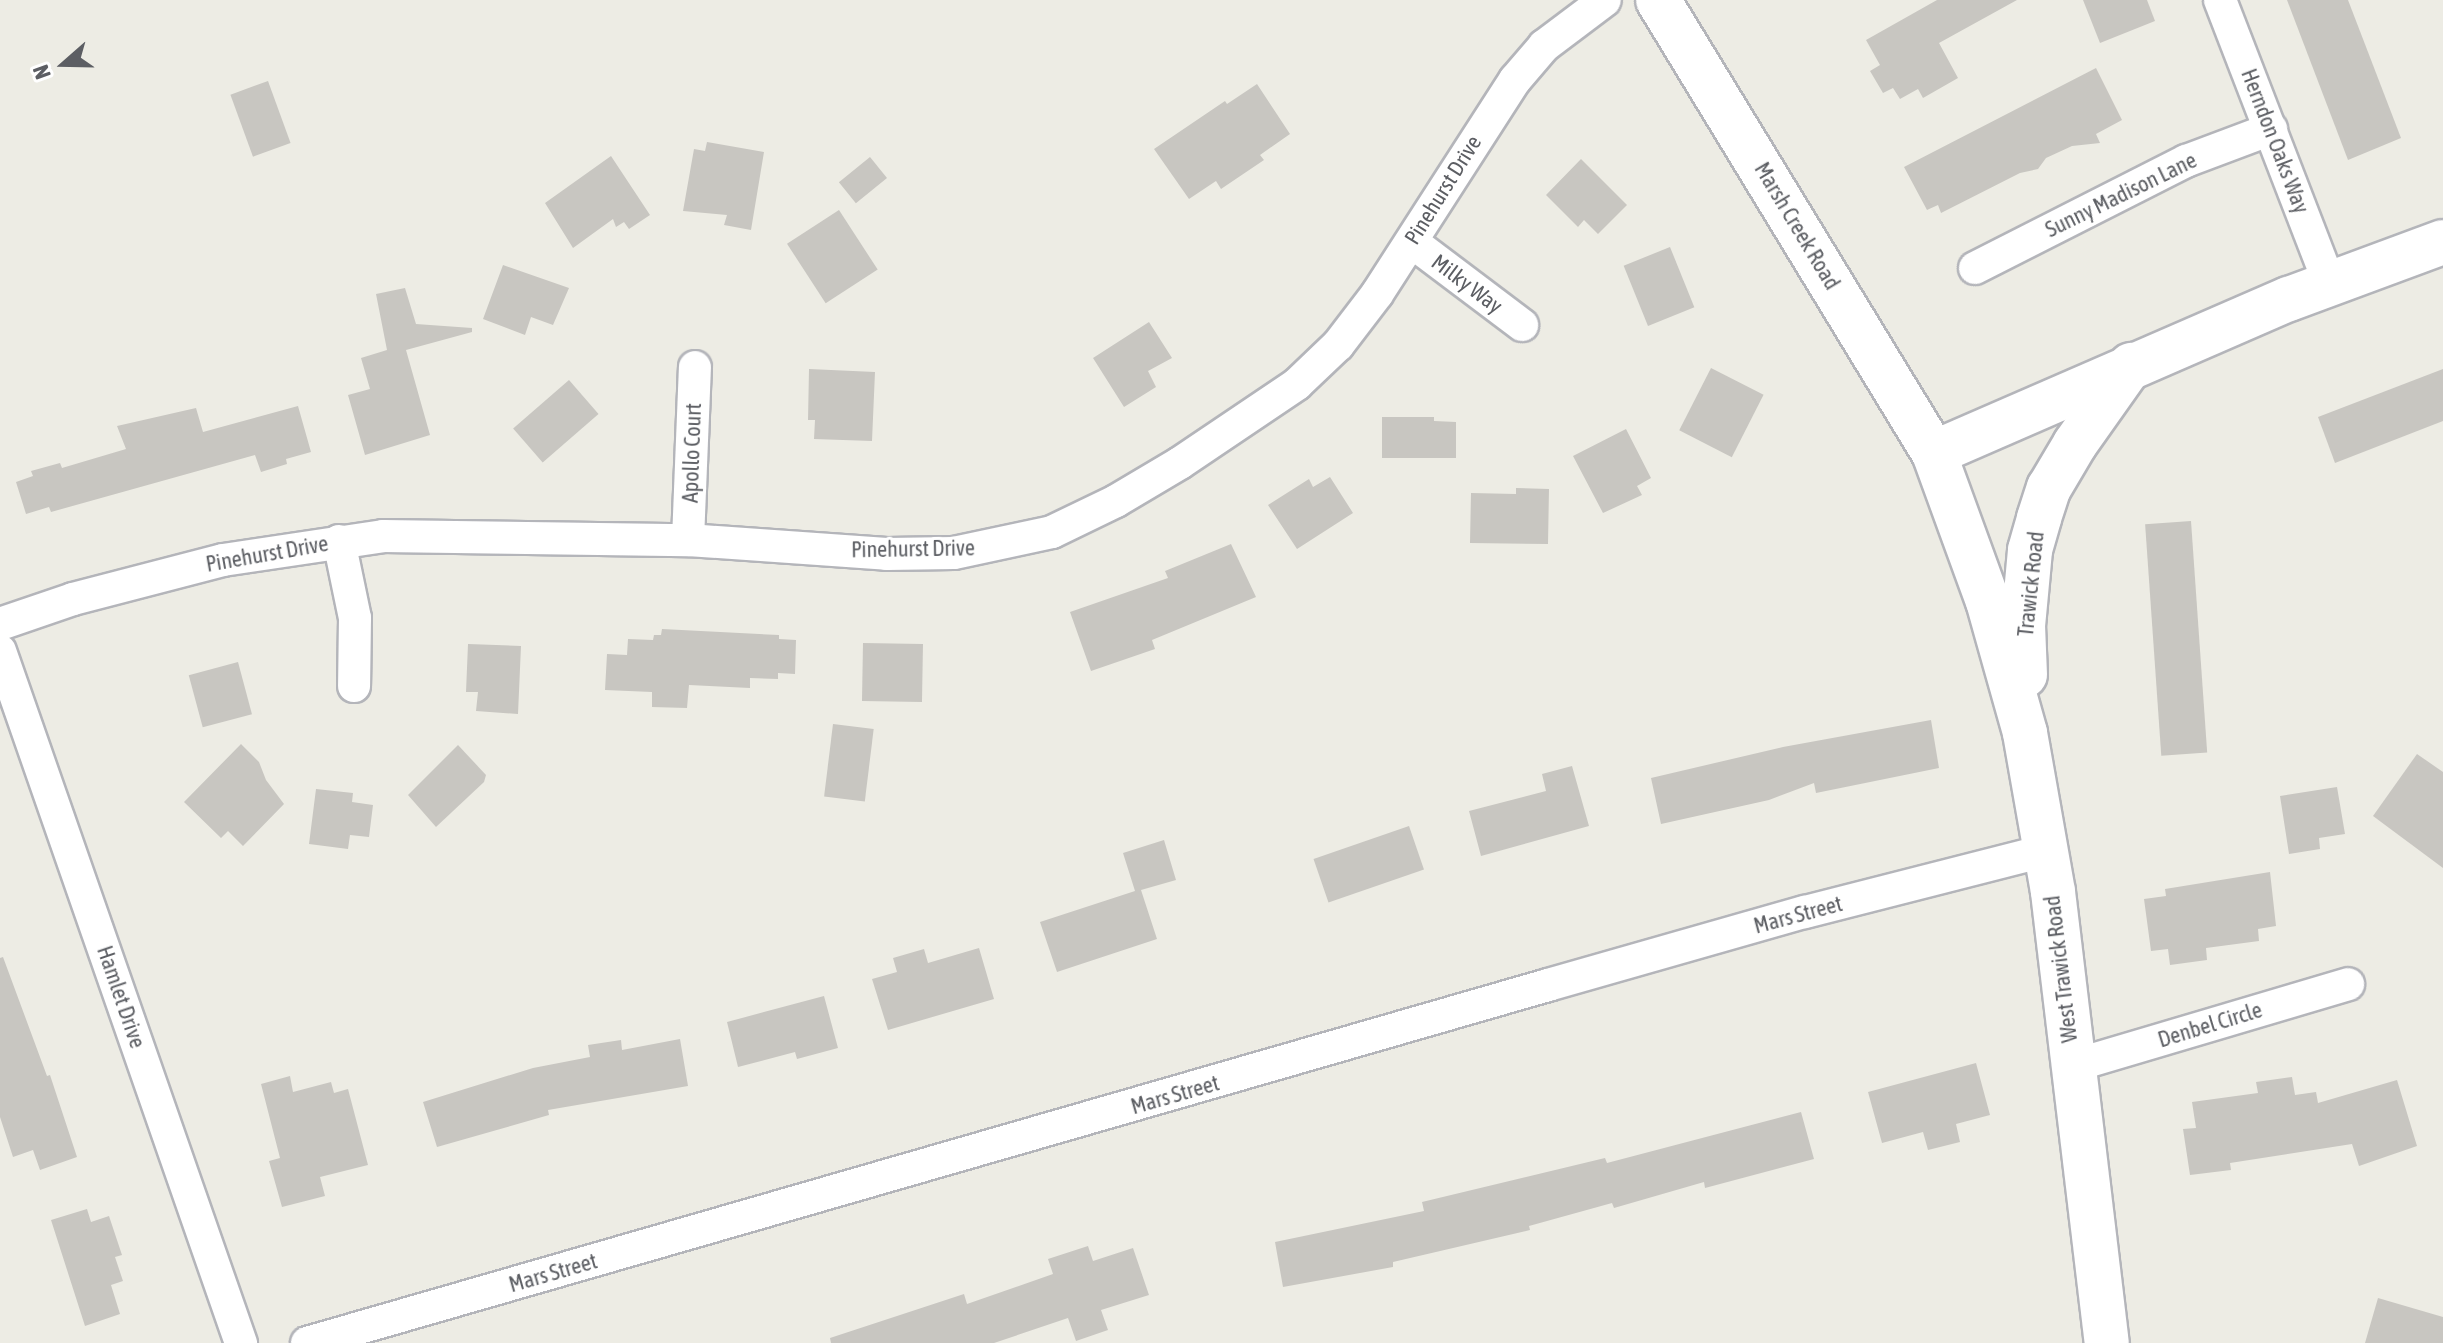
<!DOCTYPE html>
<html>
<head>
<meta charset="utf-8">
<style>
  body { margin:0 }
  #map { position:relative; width:2443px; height:1343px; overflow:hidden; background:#edece4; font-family:"Asap Condensed",sans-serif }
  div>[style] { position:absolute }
  .building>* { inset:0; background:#c8c6c1; transform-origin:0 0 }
  .roads { filter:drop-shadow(2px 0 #b4b5ba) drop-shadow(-2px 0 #b4b5ba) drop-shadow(0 2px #b4b5ba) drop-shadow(0 -2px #b4b5ba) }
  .street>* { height:32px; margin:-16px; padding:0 16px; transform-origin:16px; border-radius:16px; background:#fff }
  .secondary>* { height:44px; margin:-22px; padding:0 22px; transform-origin:22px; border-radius:22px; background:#fff }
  span { translate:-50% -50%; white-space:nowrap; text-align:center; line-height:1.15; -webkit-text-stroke:6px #fff; paint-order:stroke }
  .street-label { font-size:22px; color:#5c5e63 }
  .north { position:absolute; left:24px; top:24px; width:80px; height:80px; -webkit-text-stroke:6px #fff; paint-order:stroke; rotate:250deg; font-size:22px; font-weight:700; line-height:32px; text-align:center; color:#5c5e63 }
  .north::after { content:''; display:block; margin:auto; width:28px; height:36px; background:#5c5e63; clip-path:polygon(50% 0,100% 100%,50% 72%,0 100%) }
</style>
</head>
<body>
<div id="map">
  <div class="building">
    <i style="clip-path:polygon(1937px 0,2017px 0,1939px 43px,1958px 78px,1923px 98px,1918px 89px,1900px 99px,1893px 88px,1883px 93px,1870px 71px,1880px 65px,1866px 40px)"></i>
    <i style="clip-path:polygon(2083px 0,2147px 0,2155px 21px,2100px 43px)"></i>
    <i style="clip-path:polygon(2287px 0,2348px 0,2401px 138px,2348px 160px)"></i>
    <i style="clip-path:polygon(2096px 68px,2122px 120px,2096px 134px,2100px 143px,2072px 146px,2046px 158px,2038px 169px,2020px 173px,1941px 213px,1938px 205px,1927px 210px,1904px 167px)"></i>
    <i style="left:268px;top:81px;width:66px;height:40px;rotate:70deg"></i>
    <i style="clip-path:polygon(1257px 84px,1290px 134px,1260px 155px,1264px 160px,1221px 189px,1216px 181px,1189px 199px,1154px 149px,1225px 101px,1227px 104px)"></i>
    <i style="clip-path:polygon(707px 142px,764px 152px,751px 230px,724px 225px,727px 215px,683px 211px,694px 149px,705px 151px)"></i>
    <i style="clip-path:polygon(611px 156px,650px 215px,629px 229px,624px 222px,616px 227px,613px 219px,573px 248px,545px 203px)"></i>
    <i style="left:870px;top:157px;width:27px;height:40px;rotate:51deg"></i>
    <i style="clip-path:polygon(1581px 159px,1627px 205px,1598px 234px,1584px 220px,1578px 227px,1546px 195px)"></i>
    <i style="left:839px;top:210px;width:71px;height:62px;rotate:57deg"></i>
    <i style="left:1670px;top:247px;width:65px;height:50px;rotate:68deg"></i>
    <i style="clip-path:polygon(503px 265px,569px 288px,553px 325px,531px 317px,525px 335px,483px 319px)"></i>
    <i style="clip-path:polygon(405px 288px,416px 324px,472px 328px,472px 332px,406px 350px,430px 435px,365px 455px,348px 395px,370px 389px,361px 358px,387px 350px,376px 294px)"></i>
    <i style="clip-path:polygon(1149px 322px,1172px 358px,1148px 371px,1156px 387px,1124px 407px,1093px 358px)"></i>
    <i style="left:1711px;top:368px;width:59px;height:70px;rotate:27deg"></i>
    <i style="clip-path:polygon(809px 369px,875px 372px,872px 441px,814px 439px,815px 420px,808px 420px)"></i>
    <i style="clip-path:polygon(2443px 369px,2443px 421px,2335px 463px,2318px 417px)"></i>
    <i style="left:569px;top:380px;width:45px;height:74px;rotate:49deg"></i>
    <i style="clip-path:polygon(298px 406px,311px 452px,286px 459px,287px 464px,261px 472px,255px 455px,51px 512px,49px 507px,26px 514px,16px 482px,33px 476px,31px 471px,60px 463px,62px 468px,126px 449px,117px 426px,196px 408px,203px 432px)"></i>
    <i style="clip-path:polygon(1382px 417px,1434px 417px,1434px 421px,1456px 422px,1456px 458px,1382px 458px)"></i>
    <i style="clip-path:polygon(1626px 429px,1651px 478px,1637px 486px,1642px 495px,1603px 513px,1573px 456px)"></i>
    <i style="clip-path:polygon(1330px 477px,1353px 513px,1297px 549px,1268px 505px,1309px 479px,1313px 487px)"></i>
    <i style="clip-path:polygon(1516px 488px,1549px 489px,1548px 544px,1470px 543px,1471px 493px,1516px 494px)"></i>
    <i style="left:2191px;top:521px;width:232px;height:46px;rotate:86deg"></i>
    <i style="clip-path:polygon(1231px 544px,1256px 597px,1152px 640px,1155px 649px,1091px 671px,1070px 612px,1168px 578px,1165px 571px)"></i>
    <i style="clip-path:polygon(662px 629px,779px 635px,779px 639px,796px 640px,795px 674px,778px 673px,778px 679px,750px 678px,750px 688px,689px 685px,687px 708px,652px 707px,652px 692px,605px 690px,607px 654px,627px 655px,628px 639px,653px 640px,654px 635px,661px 635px)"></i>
    <i style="left:863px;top:643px;width:60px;height:58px;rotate:1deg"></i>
    <i style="clip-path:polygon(468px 644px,521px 646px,518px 714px,476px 711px,478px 692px,466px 692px)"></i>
    <i style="left:238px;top:662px;width:54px;height:51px;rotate:75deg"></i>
    <i style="clip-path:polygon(1931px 720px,1939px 768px,1816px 793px,1814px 783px,1769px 800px,1661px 824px,1651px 778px,1783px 747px)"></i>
    <i style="left:833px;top:724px;width:41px;height:73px;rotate:7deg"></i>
    <i style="clip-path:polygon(241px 744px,259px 762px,266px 780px,284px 804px,243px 846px,228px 831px,221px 838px,184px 802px)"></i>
    <i style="clip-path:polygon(458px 745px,486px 775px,484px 782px,436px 827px,408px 795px)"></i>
    <i style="clip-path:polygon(2417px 754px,2443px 772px,2443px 868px,2373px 816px)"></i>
    <i style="clip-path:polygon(1572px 766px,1589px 826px,1481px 856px,1469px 811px,1546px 791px,1542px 774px)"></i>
    <i style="clip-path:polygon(2337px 787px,2345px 834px,2319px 838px,2320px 849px,2289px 854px,2280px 796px)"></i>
    <i style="clip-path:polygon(316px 789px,353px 793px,352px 802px,373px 805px,369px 837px,350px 835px,348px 849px,309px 844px)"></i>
    <i style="left:1409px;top:826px;width:46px;height:101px;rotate:71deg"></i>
    <i style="clip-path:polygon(1164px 840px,1176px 880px,1141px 890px,1157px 939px,1057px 972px,1040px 922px,1135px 891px,1123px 853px)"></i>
    <i style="clip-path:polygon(2270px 872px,2276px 926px,2258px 929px,2259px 941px,2206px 948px,2207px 960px,2170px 965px,2168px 949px,2151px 951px,2144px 899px,2166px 896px,2165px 889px)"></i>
    <i style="clip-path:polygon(979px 948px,994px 999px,888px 1030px,872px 979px,897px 972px,893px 958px,924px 949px,928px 963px)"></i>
    <i style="clip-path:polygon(3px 957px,47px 1076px,50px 1075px,77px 1157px,40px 1170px,33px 1150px,13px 1157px,0 1117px,0 958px)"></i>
    <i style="clip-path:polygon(824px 996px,838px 1048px,797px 1059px,795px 1052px,738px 1067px,727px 1022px)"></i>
    <i style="clip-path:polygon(680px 1039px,688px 1086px,548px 1110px,549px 1115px,437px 1147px,423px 1102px,533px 1068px,590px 1057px,588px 1045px,621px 1040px,622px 1050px)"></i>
    <i style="clip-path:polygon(1976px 1063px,1990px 1115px,1956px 1124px,1960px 1142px,1928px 1150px,1923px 1132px,1882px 1143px,1868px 1092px)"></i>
    <i style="clip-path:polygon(290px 1076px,293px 1092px,331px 1082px,334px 1093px,348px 1089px,368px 1165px,320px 1177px,325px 1196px,282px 1207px,269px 1161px,280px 1158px,261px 1084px)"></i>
    <i style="clip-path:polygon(2292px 1077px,2295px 1095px,2316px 1092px,2318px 1103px,2397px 1080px,2417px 1146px,2359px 1166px,2352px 1144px,2230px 1163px,2231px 1170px,2190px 1175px,2183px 1129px,2196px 1128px,2192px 1102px,2258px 1093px,2256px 1082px)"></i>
    <i style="clip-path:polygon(1801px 1112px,1814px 1159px,1705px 1188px,1704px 1182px,1614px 1208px,1612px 1203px,1529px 1226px,1530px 1230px,1393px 1262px,1393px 1267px,1283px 1287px,1275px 1242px,1424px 1211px,1422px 1202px,1605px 1158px,1607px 1163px)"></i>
    <i style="clip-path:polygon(87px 1209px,91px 1222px,109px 1216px,122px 1255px,115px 1257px,123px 1281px,111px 1285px,120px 1314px,85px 1326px,51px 1220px)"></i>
    <i style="clip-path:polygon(1088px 1246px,1093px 1261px,1133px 1248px,1149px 1295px,1101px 1310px,1108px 1330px,1076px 1341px,1068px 1318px,994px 1343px,831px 1343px,830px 1338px,964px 1294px,967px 1304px,1053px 1274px,1048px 1259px)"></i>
    <i style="clip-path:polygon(2378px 1298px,2443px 1317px,2443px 1343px,2365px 1343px)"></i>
  </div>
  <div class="roads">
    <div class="street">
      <i style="left:2220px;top:0;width:303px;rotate:68.9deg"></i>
      <i style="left:1412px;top:242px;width:138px;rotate:37deg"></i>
      <i style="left:1975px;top:268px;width:237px;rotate:-26.9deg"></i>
      <i style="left:2186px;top:161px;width:91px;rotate:-20.6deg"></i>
      <i style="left:688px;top:540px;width:173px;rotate:-87.7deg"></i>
      <i style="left:339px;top:541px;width:79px;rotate:78.3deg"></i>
      <i style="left:355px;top:618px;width:68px;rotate:90.8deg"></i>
      <i style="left:0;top:624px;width:77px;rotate:-18.9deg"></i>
      <i style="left:73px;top:599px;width:155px;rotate:-14.6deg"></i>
      <i style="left:223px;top:560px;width:162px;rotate:-8.5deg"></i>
      <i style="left:383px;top:536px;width:305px;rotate:0.8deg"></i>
      <i style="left:688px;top:540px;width:199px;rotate:4deg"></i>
      <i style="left:887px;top:554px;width:67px;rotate:-0.9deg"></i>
      <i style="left:954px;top:553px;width:100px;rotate:-12.1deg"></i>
      <i style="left:1052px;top:532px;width:71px;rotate:-25.8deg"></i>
      <i style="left:1116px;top:501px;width:74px;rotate:-30.7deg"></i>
      <i style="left:1180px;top:463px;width:141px;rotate:-34deg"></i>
      <i style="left:1297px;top:384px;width:57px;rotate:-43.6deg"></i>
      <i style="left:1338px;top:345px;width:64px;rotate:-52.6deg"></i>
      <i style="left:1377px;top:294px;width:255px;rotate:-57.2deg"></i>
      <i style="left:1515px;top:80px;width:45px;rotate:-49.5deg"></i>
      <i style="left:1544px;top:46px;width:76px;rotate:-37deg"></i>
      <i style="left:0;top:651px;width:733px;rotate:70.8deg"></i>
      <i style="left:2072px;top:1066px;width:288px;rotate:-16.5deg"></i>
      <i style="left:307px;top:1343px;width:1292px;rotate:-16.09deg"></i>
      <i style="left:1548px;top:985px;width:267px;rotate:-15.9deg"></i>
      <i style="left:1805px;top:912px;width:248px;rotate:-14.3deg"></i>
    </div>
    <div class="secondary">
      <i style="left:1658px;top:0;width:530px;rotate:58.65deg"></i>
      <i style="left:1934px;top:453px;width:158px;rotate:70deg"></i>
      <i style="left:1988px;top:601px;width:137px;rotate:74.3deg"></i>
      <i style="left:2025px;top:733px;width:161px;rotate:80deg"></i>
      <i style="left:2053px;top:892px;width:454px;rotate:83.2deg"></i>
      <i style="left:1934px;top:453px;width:387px;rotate:-23.5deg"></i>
      <i style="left:2289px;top:299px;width:164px;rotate:-20.3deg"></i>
      <i style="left:2025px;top:675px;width:49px;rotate:-92.3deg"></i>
      <i style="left:2023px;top:626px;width:76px;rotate:-84.7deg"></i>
      <i style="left:2030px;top:550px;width:33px;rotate:-74deg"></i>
      <i style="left:2039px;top:518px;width:32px;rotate:-72deg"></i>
      <i style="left:2049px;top:488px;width:51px;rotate:-59.4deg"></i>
      <i style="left:2075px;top:444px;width:97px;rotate:-54.7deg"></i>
    </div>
  </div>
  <div class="street-label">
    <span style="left:2275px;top:141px;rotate:69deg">Herndon Oaks Way</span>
    <span style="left:1443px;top:190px;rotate:-58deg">Pinehurst Drive</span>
    <span style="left:2121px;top:195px;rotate:-26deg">Sunny Madison Lane</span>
    <span style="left:1797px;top:226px;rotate:59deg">Marsh Creek Road</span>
    <span style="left:1467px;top:284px;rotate:37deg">Milky Way</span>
    <span style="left:692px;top:453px;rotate:-88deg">Apollo Court</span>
    <span style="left:913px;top:549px;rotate:-1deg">Pinehurst Drive</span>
    <span style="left:267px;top:554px;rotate:-10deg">Pinehurst Drive</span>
    <span style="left:2031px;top:584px;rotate:-84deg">Trawick Road</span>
    <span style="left:1798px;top:915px;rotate:-15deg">Mars Street</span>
    <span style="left:2061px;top:969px;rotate:-97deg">West Trawick Road</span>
    <span style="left:121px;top:997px;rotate:71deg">Hamlet Drive</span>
    <span style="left:2210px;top:1025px;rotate:-17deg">Denbel Circle</span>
    <span style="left:1175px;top:1095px;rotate:-16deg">Mars Street</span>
    <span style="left:553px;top:1273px;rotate:-16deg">Mars Street</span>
  </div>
  <div class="north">N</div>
</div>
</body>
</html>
